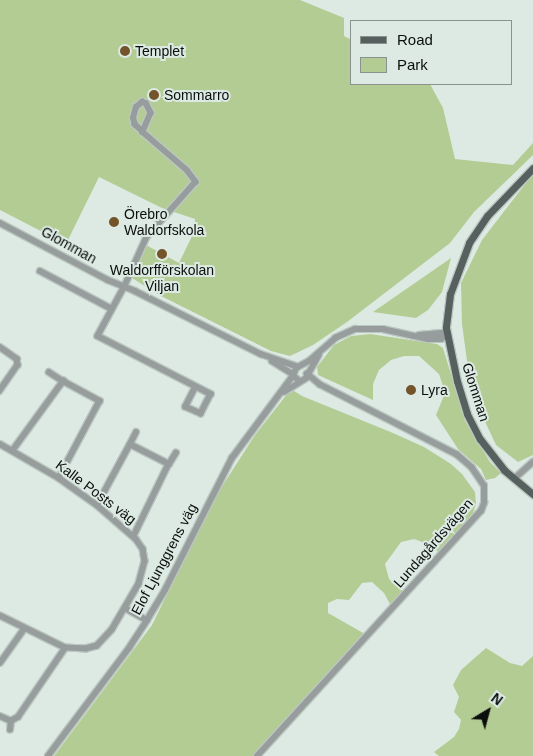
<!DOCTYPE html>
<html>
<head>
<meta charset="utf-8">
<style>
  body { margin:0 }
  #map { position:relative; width:533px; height:756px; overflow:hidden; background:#ddeae4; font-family:Helvetica,sans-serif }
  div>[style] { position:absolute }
  .green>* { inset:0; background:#b3cc93 }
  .roads { filter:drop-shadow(1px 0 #bbc7c1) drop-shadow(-1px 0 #bbc7c1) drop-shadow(0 1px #bbc7c1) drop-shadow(0 -1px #bbc7c1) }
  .minor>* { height:5.5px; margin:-2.75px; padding:0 2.75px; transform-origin:2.75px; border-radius:2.75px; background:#979d9c }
  .major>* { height:7px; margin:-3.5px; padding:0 3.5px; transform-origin:3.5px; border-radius:3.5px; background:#56605e }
  .dots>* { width:14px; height:14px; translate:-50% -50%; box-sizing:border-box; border:2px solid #ddeae4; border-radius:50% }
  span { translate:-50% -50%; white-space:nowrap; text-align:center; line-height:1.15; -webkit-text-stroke:4px #ddeae4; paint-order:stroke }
  .poi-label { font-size:14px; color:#0a0e0c }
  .left { translate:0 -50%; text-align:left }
  .street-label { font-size:14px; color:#0a0e0c }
  .legend { position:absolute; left:350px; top:20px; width:162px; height:65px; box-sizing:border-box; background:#ddeae4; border:1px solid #89928e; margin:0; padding:6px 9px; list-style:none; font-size:15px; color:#0a0e0c }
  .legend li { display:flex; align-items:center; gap:10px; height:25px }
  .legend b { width:25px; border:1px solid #89928e }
  .north { position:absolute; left:463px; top:686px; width:50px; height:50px; -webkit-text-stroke:4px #ddeae4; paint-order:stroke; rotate:37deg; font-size:14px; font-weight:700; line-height:20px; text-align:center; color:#0a0e0c }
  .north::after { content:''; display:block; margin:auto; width:18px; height:22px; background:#0a0e0c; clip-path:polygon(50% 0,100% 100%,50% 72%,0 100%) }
</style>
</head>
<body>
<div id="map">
  <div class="green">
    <i style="clip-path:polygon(0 0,300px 0,344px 18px,344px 36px,352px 40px,352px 84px,430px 84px,443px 108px,455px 159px,513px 165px,533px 143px,533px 155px,474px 212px,450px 243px,347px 322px,313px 345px,290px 356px,271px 351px,161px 296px,132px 278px,146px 245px,179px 263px,194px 232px,195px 219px,162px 208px,99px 177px,66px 244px,0 210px)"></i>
    <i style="clip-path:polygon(533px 174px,533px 455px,518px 462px,496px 445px,481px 413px,468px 368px,462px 324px,461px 283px,482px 240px)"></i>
    <i style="clip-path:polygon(451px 258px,442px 292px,428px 310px,416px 318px,373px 312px)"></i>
    <i style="clip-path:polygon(370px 334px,437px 344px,443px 348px,465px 421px,490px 462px,501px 473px,495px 478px,486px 480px,481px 469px,458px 449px,436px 415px,443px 398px,443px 386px,439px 374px,419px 356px,404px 356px,391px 360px,379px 370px,373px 384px,373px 400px,318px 375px,317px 367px,334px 345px,351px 336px)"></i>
    <i style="clip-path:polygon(291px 389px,302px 396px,393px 433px,424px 447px,451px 464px,462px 474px,475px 492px,476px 504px,473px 513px,440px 553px,428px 544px,414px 539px,401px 542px,385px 564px,389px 579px,404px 592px,391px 606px,384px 593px,372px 582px,362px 583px,349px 600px,337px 599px,328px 603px,328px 613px,365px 634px,253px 756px,54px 756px,152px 625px,212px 502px,255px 435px)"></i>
    <i style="clip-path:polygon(486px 648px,510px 663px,522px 666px,533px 656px,533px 756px,439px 756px,434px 752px,454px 737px,459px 729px,461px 720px,454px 712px,459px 697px,453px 685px,461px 670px)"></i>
  </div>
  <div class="roads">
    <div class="minor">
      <i style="left:143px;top:132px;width:11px;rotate:-139deg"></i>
      <i style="left:135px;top:125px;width:7px;rotate:-106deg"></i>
      <i style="left:133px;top:118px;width:11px;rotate:-75deg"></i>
      <i style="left:136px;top:107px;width:8px;rotate:-40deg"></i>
      <i style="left:142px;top:102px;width:4px;rotate:14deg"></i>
      <i style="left:146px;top:103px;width:11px;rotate:63deg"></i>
      <i style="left:151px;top:113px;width:21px;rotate:113deg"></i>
      <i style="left:143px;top:132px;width:58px;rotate:40.8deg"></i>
      <i style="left:187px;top:170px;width:15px;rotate:53deg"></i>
      <i style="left:196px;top:182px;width:74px;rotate:131.7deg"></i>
      <i style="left:147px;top:237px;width:54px;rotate:114.2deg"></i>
      <i style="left:125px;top:286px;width:57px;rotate:118.4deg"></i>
      <i style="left:98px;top:336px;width:127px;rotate:27.2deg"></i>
      <i style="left:211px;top:394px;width:22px;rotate:117deg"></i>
      <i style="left:201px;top:414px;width:17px;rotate:-156deg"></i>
      <i style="left:185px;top:407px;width:22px;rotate:-63deg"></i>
      <i style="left:0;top:223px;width:122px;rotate:27.8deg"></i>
      <i style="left:108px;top:280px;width:29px;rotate:22deg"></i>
      <i style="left:135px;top:291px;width:141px;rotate:26.6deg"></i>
      <i style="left:261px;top:354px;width:39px;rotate:19deg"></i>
      <i style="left:40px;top:271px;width:81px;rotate:27.8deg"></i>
      <i style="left:419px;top:335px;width:22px;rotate:-5deg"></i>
      <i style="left:441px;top:333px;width:7px;rotate:16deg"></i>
      <i style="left:0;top:347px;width:21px;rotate:35deg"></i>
      <i style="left:17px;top:359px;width:6px;rotate:81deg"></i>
      <i style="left:18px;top:365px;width:32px;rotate:125deg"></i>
      <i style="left:272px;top:361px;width:25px;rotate:32deg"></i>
      <i style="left:49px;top:372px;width:17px;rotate:33deg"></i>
      <i style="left:299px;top:381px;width:8px;rotate:-140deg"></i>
      <i style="left:293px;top:376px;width:9px;rotate:-69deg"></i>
      <i style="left:296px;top:368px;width:15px;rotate:-28deg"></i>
      <i style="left:309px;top:361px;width:35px;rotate:-41deg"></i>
      <i style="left:335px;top:338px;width:22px;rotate:-24deg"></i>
      <i style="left:355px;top:329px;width:28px"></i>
      <i style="left:383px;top:329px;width:46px;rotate:12.5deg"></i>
      <i style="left:428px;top:339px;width:13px"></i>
      <i style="left:441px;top:339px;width:8px;rotate:-30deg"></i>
      <i style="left:284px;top:392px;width:26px;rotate:-32deg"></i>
      <i style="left:306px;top:378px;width:26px;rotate:-61deg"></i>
      <i style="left:0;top:444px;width:68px;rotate:30deg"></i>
      <i style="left:59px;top:478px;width:47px;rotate:35.4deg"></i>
      <i style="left:97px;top:505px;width:52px;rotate:41.1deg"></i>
      <i style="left:136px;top:539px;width:12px;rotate:55deg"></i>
      <i style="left:143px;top:549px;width:12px;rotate:81deg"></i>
      <i style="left:145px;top:561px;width:24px;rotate:105deg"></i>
      <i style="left:139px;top:584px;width:53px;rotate:120.4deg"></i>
      <i style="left:112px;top:630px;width:22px;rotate:133deg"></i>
      <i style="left:97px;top:646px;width:11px;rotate:165deg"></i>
      <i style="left:86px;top:649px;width:21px;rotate:-177deg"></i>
      <i style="left:65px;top:648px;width:72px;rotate:-153.8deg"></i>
      <i style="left:130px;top:444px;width:13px;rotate:-63deg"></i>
      <i style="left:12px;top:451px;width:87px;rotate:-53.9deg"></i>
      <i style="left:63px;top:381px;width:42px;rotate:28.4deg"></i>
      <i style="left:100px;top:401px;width:87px;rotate:118deg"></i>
      <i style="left:169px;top:464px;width:13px;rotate:-58deg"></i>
      <i style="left:514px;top:479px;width:25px;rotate:-42deg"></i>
      <i style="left:97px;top:505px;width:69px;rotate:-61.6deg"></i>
      <i style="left:130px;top:444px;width:44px;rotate:27.1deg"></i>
      <i style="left:169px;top:464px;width:80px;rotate:115.9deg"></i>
      <i style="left:125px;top:608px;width:25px;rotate:29deg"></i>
      <i style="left:0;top:663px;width:42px;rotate:-54.8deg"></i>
      <i style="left:0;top:716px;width:12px;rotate:24deg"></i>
      <i style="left:11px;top:721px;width:8px;rotate:-30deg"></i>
      <i style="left:18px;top:717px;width:83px;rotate:-55.7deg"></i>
      <i style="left:10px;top:730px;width:9px;rotate:-84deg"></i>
      <i style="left:48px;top:756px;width:135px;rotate:-53.1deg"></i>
      <i style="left:129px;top:648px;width:33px;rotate:-57deg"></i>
      <i style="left:147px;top:620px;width:35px;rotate:-59deg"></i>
      <i style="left:165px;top:590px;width:148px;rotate:-63.1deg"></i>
      <i style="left:232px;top:458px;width:102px;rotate:-53.4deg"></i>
      <i style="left:257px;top:756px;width:332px;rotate:-47.6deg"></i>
      <i style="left:481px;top:511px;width:9px;rotate:-69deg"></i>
      <i style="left:484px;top:503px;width:17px;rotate:-90deg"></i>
      <i style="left:484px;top:486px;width:22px;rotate:-124deg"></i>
      <i style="left:472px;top:468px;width:20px;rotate:-139deg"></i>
      <i style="left:457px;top:455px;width:154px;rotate:-152.9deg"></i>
      <i style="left:320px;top:385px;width:17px;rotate:-140deg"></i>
    </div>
    <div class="major">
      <i style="left:533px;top:168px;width:66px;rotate:133.8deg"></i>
      <i style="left:487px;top:216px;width:32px;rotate:124deg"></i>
      <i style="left:469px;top:243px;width:54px;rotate:110.4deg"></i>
      <i style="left:450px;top:294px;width:34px;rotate:97deg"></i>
      <i style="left:446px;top:328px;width:54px;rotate:78.3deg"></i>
      <i style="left:457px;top:381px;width:34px;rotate:73deg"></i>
      <i style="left:467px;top:414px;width:28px;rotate:63deg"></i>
      <i style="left:480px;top:439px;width:39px;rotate:52deg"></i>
      <i style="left:504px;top:470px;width:38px;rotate:40deg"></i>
    </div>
  </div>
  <div class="dots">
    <i style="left:125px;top:51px;background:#74542a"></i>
    <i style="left:154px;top:95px;background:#74542a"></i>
    <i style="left:114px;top:222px;background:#74542a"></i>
    <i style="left:162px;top:254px;background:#74542a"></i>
    <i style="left:411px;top:390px;background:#74542a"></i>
  </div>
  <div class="poi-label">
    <span class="left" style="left:135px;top:51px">Templet</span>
    <span class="left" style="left:164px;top:95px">Sommarro</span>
    <span class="left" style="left:124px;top:222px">Örebro<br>Waldorfskola</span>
    <span style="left:162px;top:278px">Waldorfförskolan<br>Viljan</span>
    <span class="left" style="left:421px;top:390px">Lyra</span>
  </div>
  <div class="street-label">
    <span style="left:69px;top:245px;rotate:29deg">Glomman</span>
    <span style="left:476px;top:392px;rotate:72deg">Glomman</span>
    <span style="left:96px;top:492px;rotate:37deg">Kalle Posts väg</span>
    <span style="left:433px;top:543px;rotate:-49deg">Lundagårdsvägen</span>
    <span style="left:164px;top:559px;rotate:-62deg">Elof Ljunggrens väg</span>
  </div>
  <ul class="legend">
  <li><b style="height:6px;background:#56605e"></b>Road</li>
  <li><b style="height:14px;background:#b3cc93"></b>Park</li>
  </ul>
  <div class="north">N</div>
</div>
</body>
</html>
